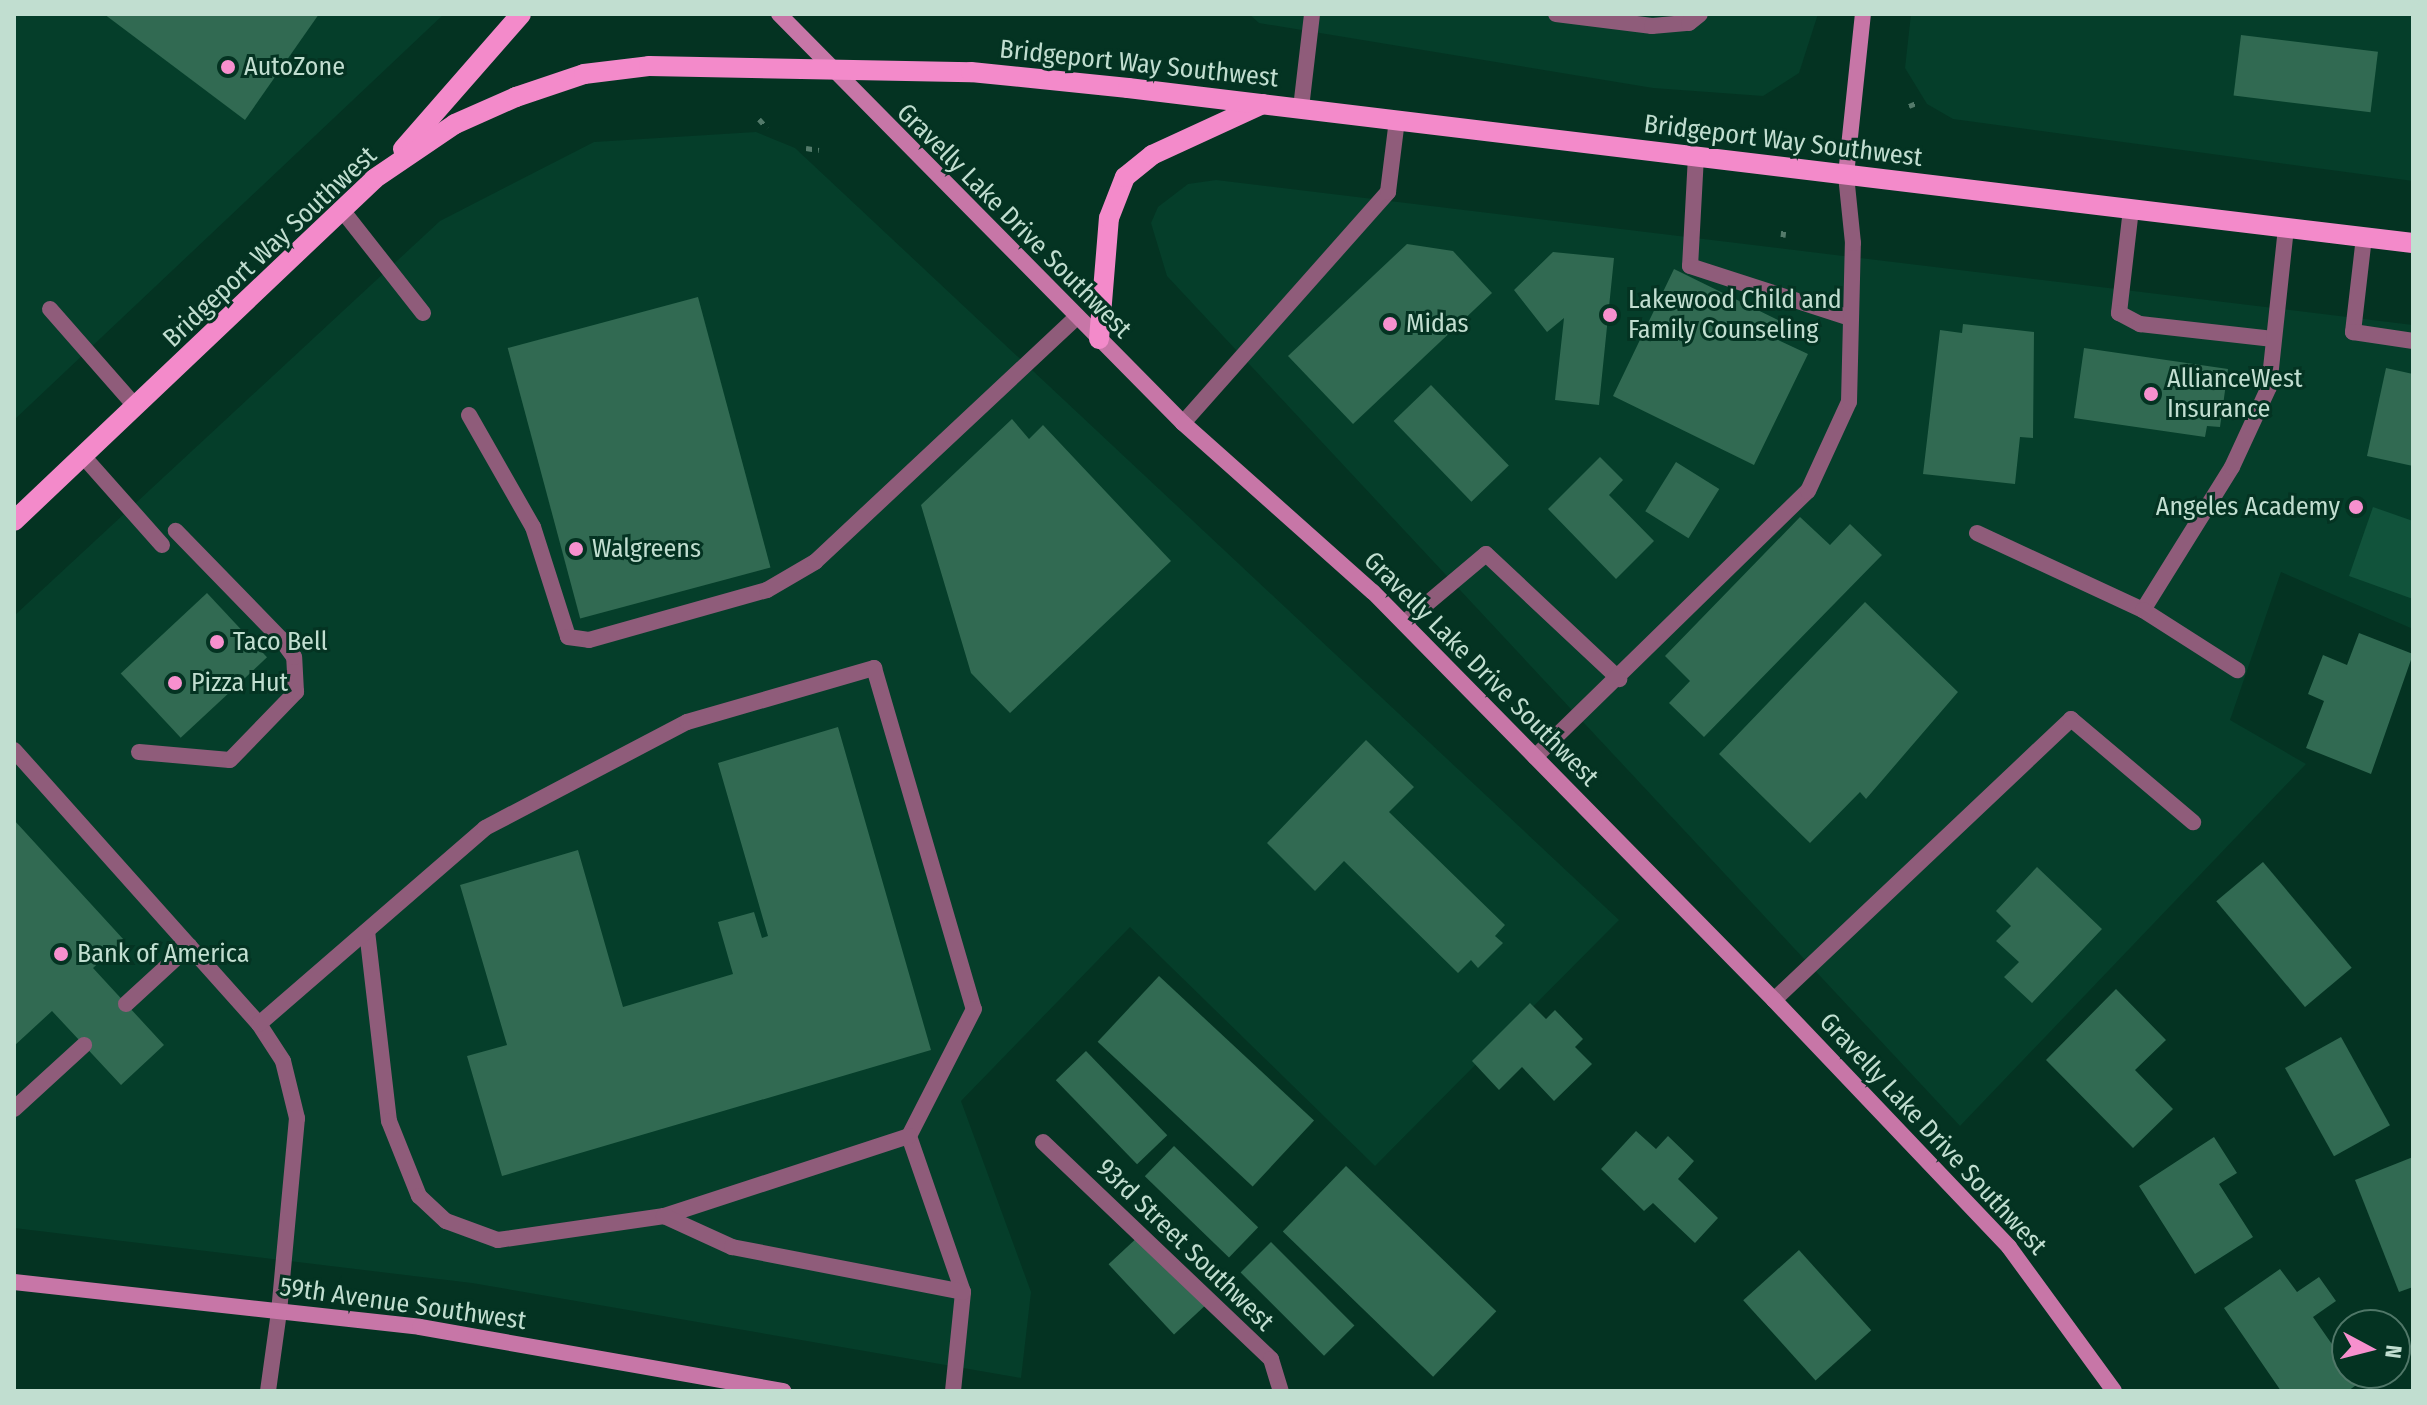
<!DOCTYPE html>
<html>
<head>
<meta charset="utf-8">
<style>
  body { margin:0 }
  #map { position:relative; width:2427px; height:1405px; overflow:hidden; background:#043322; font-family:"Fira Sans Condensed",sans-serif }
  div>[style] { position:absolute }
  .built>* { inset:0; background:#053e2a }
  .green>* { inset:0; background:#11533b }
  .building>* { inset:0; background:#316a52; transform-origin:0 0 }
  .path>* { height:5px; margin-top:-2.5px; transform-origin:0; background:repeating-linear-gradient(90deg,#537a6a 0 6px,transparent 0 12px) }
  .lane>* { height:16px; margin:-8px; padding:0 8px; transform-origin:8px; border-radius:8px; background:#8f5c7a }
  .street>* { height:16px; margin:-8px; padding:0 8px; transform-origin:8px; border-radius:8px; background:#8f5c7a }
  .secondary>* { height:16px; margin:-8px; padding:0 8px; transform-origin:8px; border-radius:8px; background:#c776a7 }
  .primary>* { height:20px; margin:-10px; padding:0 10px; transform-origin:10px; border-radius:10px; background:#f38aca }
  .dots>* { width:22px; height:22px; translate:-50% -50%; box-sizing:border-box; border:4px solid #043322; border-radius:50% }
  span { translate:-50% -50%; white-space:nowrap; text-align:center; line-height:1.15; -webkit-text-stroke:6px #043322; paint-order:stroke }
  .street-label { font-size:26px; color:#c1ded0 }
  .poi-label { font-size:26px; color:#c1ded0 }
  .left { translate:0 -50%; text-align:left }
  .right { translate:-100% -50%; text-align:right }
  .frame { position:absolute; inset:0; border:16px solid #c1ded0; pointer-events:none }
  .north { position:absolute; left:2331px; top:1309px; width:80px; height:80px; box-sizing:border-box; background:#043322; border:2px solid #507768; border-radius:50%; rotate:97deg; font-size:22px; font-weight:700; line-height:32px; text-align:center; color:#c1ded0 }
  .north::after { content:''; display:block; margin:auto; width:28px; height:36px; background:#f790ce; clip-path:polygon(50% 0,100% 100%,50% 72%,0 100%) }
</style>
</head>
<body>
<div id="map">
  <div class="built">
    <i style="clip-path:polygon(14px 14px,444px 14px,14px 420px)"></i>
    <i style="clip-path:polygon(1249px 14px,1818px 14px,1799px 73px,1763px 96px,1653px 88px,1259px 23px)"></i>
    <i style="clip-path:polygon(1911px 14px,2413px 14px,2413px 181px,1953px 119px,1927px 104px,1905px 68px)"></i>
    <i style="clip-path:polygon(756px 132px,795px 148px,1619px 920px,1375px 1166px,1130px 927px,961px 1101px,1031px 1292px,1021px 1378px,472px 1283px,14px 1228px,14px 616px,440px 221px,594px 142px)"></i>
    <i style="clip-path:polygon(1216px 180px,2413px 325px,2413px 629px,2281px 572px,2230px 720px,2306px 764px,1960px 1126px,1167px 276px,1151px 223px,1158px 207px,1188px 184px)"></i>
  </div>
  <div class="green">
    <i style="clip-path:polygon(2373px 507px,2413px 521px,2413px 599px,2349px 576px)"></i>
  </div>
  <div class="building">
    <i style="clip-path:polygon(104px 14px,319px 14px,245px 120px)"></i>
    <i style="left:2241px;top:35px;width:138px;height:61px;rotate:7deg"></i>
    <i style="clip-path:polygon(1407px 244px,1453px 251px,1492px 293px,1353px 424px,1288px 356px)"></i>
    <i style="clip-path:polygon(1553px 252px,1614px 258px,1599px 405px,1555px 400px,1564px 318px,1547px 332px,1514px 290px)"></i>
    <i style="clip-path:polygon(1674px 269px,1782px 322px,1774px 338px,1808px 354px,1754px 465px,1613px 396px)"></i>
    <i style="left:698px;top:297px;width:280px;height:197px;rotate:75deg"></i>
    <i style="clip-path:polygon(1963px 324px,2034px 332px,2033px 438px,2020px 437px,2015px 484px,1923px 474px,1940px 330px,1962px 333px)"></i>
    <i style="clip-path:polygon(2084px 348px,2228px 369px,2220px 427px,2207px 426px,2205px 437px,2074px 418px)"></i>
    <i style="clip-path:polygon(2386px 368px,2413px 374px,2413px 466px,2367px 456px)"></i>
    <i style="left:1431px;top:385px;width:112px;height:52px;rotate:46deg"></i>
    <i style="clip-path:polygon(1012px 419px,1029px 439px,1043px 425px,1171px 561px,1010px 713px,971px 673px,921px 505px)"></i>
    <i style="clip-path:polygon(1600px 457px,1623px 480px,1609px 495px,1654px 541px,1616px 579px,1548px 509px)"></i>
    <i style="left:1676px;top:462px;width:51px;height:58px;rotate:32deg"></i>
    <i style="clip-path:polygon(1800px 517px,1830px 545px,1850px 524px,1882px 555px,1704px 737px,1669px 703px,1690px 681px,1665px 656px)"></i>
    <i style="left:207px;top:593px;width:88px;height:118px;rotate:47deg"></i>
    <i style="clip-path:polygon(1865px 602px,1958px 692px,1866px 799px,1860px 792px,1810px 843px,1719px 754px)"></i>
    <i style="clip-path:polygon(2359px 633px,2413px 654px,2371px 774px,2306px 748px,2324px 701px,2308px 694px,2323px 655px,2347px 665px)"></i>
    <i style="clip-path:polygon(838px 727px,931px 1050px,502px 1176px,467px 1056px,507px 1045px,460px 885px,578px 850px,623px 1007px,733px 974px,718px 922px,754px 912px,762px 938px,768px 936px,718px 763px)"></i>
    <i style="clip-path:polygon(1366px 740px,1414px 787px,1389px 812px,1505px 925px,1495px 936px,1503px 943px,1478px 968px,1471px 960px,1458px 973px,1344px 861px,1315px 891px,1267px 843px)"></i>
    <i style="clip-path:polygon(14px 820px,124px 940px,93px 968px,164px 1045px,121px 1085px,52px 1011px,14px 1046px)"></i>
    <i style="left:2263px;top:862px;width:138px;height:61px;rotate:50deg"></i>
    <i style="clip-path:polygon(2037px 867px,2102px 929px,2032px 1003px,2004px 977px,2019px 962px,1996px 941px,2011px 926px,1996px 911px)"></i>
    <i style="left:1159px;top:976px;width:212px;height:90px;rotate:43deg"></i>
    <i style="clip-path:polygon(2116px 989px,2166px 1040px,2135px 1070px,2173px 1109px,2133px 1148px,2046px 1060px)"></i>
    <i style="clip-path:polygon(1530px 1003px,1546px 1019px,1555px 1010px,1583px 1039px,1575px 1047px,1592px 1064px,1554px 1101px,1522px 1067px,1499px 1090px,1472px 1061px)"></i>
    <i style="left:2341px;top:1037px;width:101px;height:64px;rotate:61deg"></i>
    <i style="left:1086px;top:1051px;width:117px;height:42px;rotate:46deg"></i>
    <i style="clip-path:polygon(1636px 1131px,1656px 1149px,1668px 1136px,1694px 1161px,1678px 1179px,1718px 1218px,1695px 1243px,1653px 1203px,1644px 1211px,1601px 1169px)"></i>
    <i style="clip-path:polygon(2214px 1137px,2237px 1173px,2219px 1184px,2253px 1237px,2195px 1274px,2139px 1186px)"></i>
    <i style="left:1174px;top:1146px;width:117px;height:42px;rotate:44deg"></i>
    <i style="clip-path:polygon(2413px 1157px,2413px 1287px,2399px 1292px,2355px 1180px)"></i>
    <i style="left:1346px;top:1166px;width:209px;height:91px;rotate:44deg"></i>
    <i style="left:1140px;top:1235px;width:96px;height:43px;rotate:47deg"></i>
    <i style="left:1271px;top:1242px;width:118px;height:43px;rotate:45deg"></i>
    <i style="left:1799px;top:1250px;width:108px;height:75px;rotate:48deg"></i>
    <i style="clip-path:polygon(2280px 1269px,2297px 1292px,2319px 1277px,2336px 1301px,2313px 1317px,2359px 1383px,2348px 1391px,2281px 1391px,2224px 1308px)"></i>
  </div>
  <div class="path">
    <i style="left:1909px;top:106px;width:11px;rotate:-22deg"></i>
    <i style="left:759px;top:119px;width:12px;rotate:48deg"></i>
    <i style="left:806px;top:148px;width:13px;rotate:9deg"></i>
    <i style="left:1783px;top:237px;width:10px;rotate:-84deg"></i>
  </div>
  <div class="lane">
    <i style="left:1556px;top:14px;width:97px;rotate:7.1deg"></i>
    <i style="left:1652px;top:26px;width:37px;rotate:-5deg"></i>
    <i style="left:1689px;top:23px;width:14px;rotate:-39deg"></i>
    <i style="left:1301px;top:108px;width:95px;rotate:-83.3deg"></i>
    <i style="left:1696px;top:156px;width:110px;rotate:93.1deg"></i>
    <i style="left:1690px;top:266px;width:168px;rotate:18deg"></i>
    <i style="left:2131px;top:209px;width:105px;rotate:96.6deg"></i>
    <i style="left:2119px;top:313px;width:24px;rotate:28deg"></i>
    <i style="left:2140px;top:324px;width:134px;rotate:6.4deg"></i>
    <i style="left:342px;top:210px;width:131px;rotate:51.8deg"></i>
    <i style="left:2364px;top:237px;width:96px;rotate:96.6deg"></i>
    <i style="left:2353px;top:332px;width:61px;rotate:8.5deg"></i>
    <i style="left:50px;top:309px;width:130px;rotate:48.7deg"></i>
    <i style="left:469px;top:415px;width:129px;rotate:60.3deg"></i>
    <i style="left:533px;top:527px;width:115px;rotate:72.3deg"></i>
    <i style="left:568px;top:637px;width:21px;rotate:8deg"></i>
    <i style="left:589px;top:640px;width:185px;rotate:-15.7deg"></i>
    <i style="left:767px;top:590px;width:56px;rotate:-30.3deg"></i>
    <i style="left:815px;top:562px;width:359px;rotate:-43.1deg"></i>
    <i style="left:1183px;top:423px;width:309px;rotate:-48.4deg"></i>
    <i style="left:1388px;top:192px;width:73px;rotate:-82.9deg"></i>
    <i style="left:83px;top:456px;width:119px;rotate:48.4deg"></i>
    <i style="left:1977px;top:533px;width:183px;rotate:24.9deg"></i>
    <i style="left:2143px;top:610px;width:168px;rotate:-58.1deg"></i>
    <i style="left:2232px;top:467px;width:88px;rotate:-65.2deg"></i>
    <i style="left:2269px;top:387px;width:160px;rotate:-83.9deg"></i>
    <i style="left:2143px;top:610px;width:112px;rotate:32.6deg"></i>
    <i style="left:1404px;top:623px;width:107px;rotate:-40.1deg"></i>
    <i style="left:1486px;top:554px;width:183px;rotate:43.2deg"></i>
    <i style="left:14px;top:750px;width:368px;rotate:48.2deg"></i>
    <i style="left:259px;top:1024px;width:44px;rotate:57deg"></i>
    <i style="left:283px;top:1061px;width:59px;rotate:76.2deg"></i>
    <i style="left:297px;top:1118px;width:195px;rotate:95.3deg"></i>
    <i style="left:139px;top:752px;width:91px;rotate:5deg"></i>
    <i style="left:230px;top:760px;width:95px;rotate:-45.9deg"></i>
    <i style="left:296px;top:692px;width:35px;rotate:-93deg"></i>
    <i style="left:294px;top:657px;width:22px;rotate:-126deg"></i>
    <i style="left:281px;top:639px;width:151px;rotate:-134.2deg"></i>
    <i style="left:1535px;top:757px;width:381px;rotate:-44.3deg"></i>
    <i style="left:1808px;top:491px;width:98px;rotate:-65.3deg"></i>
    <i style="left:1849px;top:402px;width:159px;rotate:-88.6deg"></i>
    <i style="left:1853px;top:243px;width:68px;rotate:-95.9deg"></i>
    <i style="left:367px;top:931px;width:191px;rotate:83.4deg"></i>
    <i style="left:389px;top:1121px;width:81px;rotate:68.2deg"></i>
    <i style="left:419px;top:1196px;width:37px;rotate:43deg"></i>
    <i style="left:446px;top:1221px;width:55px;rotate:20.1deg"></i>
    <i style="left:498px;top:1240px;width:168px;rotate:-8.2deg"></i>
    <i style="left:1774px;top:1000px;width:409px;rotate:-43.4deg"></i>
    <i style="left:2071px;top:719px;width:160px;rotate:40.2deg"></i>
    <i style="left:126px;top:1004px;width:86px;rotate:-42.6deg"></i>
    <i style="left:259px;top:1024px;width:299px;rotate:-40.9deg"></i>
    <i style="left:485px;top:828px;width:228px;rotate:-27.7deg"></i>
    <i style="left:687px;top:722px;width:195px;rotate:-16.1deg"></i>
    <i style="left:874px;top:668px;width:355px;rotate:73.7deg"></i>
    <i style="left:974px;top:1009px;width:143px;rotate:117.1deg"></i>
    <i style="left:14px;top:1109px;width:95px;rotate:-42.4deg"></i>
    <i style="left:953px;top:1391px;width:100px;rotate:-84.2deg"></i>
    <i style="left:963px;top:1292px;width:165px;rotate:-109.1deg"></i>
    <i style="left:909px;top:1136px;width:258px;rotate:161.9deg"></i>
    <i style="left:664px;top:1216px;width:75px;rotate:24.5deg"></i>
    <i style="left:732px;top:1247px;width:235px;rotate:11deg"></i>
  </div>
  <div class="street">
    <i style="left:1043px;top:1142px;width:315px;rotate:43.6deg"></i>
    <i style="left:1271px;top:1359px;width:34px;rotate:73deg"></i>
    <i style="left:268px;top:1391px;width:80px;rotate:-82.1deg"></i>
  </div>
  <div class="secondary">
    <i style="left:779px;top:14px;width:575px;rotate:45.35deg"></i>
    <i style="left:1183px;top:423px;width:254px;rotate:41.7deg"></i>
    <i style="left:1373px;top:592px;width:572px;rotate:45.5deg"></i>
    <i style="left:1774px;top:1000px;width:341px;rotate:46.4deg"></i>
    <i style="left:2009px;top:1247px;width:178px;rotate:53.9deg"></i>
    <i style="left:1846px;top:175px;width:162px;rotate:-84deg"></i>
    <i style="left:14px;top:1282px;width:408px;rotate:6.3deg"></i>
    <i style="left:420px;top:1327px;width:369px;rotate:10deg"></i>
  </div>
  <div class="primary">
    <i style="left:403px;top:149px;width:179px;rotate:-48.8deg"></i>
    <i style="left:1099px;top:339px;width:121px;rotate:-85.3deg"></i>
    <i style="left:1109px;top:218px;width:44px;rotate:-68.7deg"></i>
    <i style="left:1125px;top:177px;width:35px;rotate:-39deg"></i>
    <i style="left:1152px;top:155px;width:122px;rotate:-24.7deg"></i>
    <i style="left:14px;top:521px;width:497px;rotate:-43.5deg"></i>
    <i style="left:374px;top:179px;width:98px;rotate:-34.2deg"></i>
    <i style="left:455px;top:124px;width:67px;rotate:-23.9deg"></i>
    <i style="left:516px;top:97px;width:72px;rotate:-18.7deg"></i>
    <i style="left:584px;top:74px;width:65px;rotate:-7deg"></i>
    <i style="left:649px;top:66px;width:322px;rotate:1.1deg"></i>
    <i style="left:971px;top:72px;width:158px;rotate:5.8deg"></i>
    <i style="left:1128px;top:88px;width:1294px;rotate:6.88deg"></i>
  </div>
  <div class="dots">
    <i style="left:228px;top:67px;background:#f790ce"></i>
    <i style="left:1610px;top:315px;background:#f790ce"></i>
    <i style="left:1390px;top:324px;background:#f790ce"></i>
    <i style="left:2151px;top:394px;background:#f790ce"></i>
    <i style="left:2356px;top:507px;background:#f790ce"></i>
    <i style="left:576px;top:549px;background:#f790ce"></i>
    <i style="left:217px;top:642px;background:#f790ce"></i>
    <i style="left:175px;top:683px;background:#f790ce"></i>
    <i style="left:61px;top:954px;background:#f790ce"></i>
  </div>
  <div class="street-label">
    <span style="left:1139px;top:64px;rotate:6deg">Bridgeport Way Southwest</span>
    <span style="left:1783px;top:141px;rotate:7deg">Bridgeport Way Southwest</span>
    <span style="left:1014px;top:221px;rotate:45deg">Gravelly Lake Drive Southwest</span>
    <span style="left:270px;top:247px;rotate:-43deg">Bridgeport Way Southwest</span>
    <span style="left:1481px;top:669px;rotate:45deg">Gravelly Lake Drive Southwest</span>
    <span style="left:1933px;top:1134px;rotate:47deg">Gravelly Lake Drive Southwest</span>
    <span style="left:1185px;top:1245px;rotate:44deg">93rd Street Southwest</span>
    <span style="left:403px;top:1304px;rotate:8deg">59th Avenue Southwest</span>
  </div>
  <div class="poi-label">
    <span class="left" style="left:244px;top:67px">AutoZone</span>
    <span class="left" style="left:1628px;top:315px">Lakewood Child and<br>Family Counseling</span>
    <span class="left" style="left:1406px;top:324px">Midas</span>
    <span class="left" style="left:2167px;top:394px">AllianceWest<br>Insurance</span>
    <span class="right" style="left:2340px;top:507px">Angeles Academy</span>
    <span class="left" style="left:592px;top:549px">Walgreens</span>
    <span class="left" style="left:233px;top:642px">Taco Bell</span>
    <span class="left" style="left:191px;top:683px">Pizza Hut</span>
    <span class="left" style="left:77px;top:954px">Bank of America</span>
  </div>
  <div class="frame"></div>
  <div class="north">N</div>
</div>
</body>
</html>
